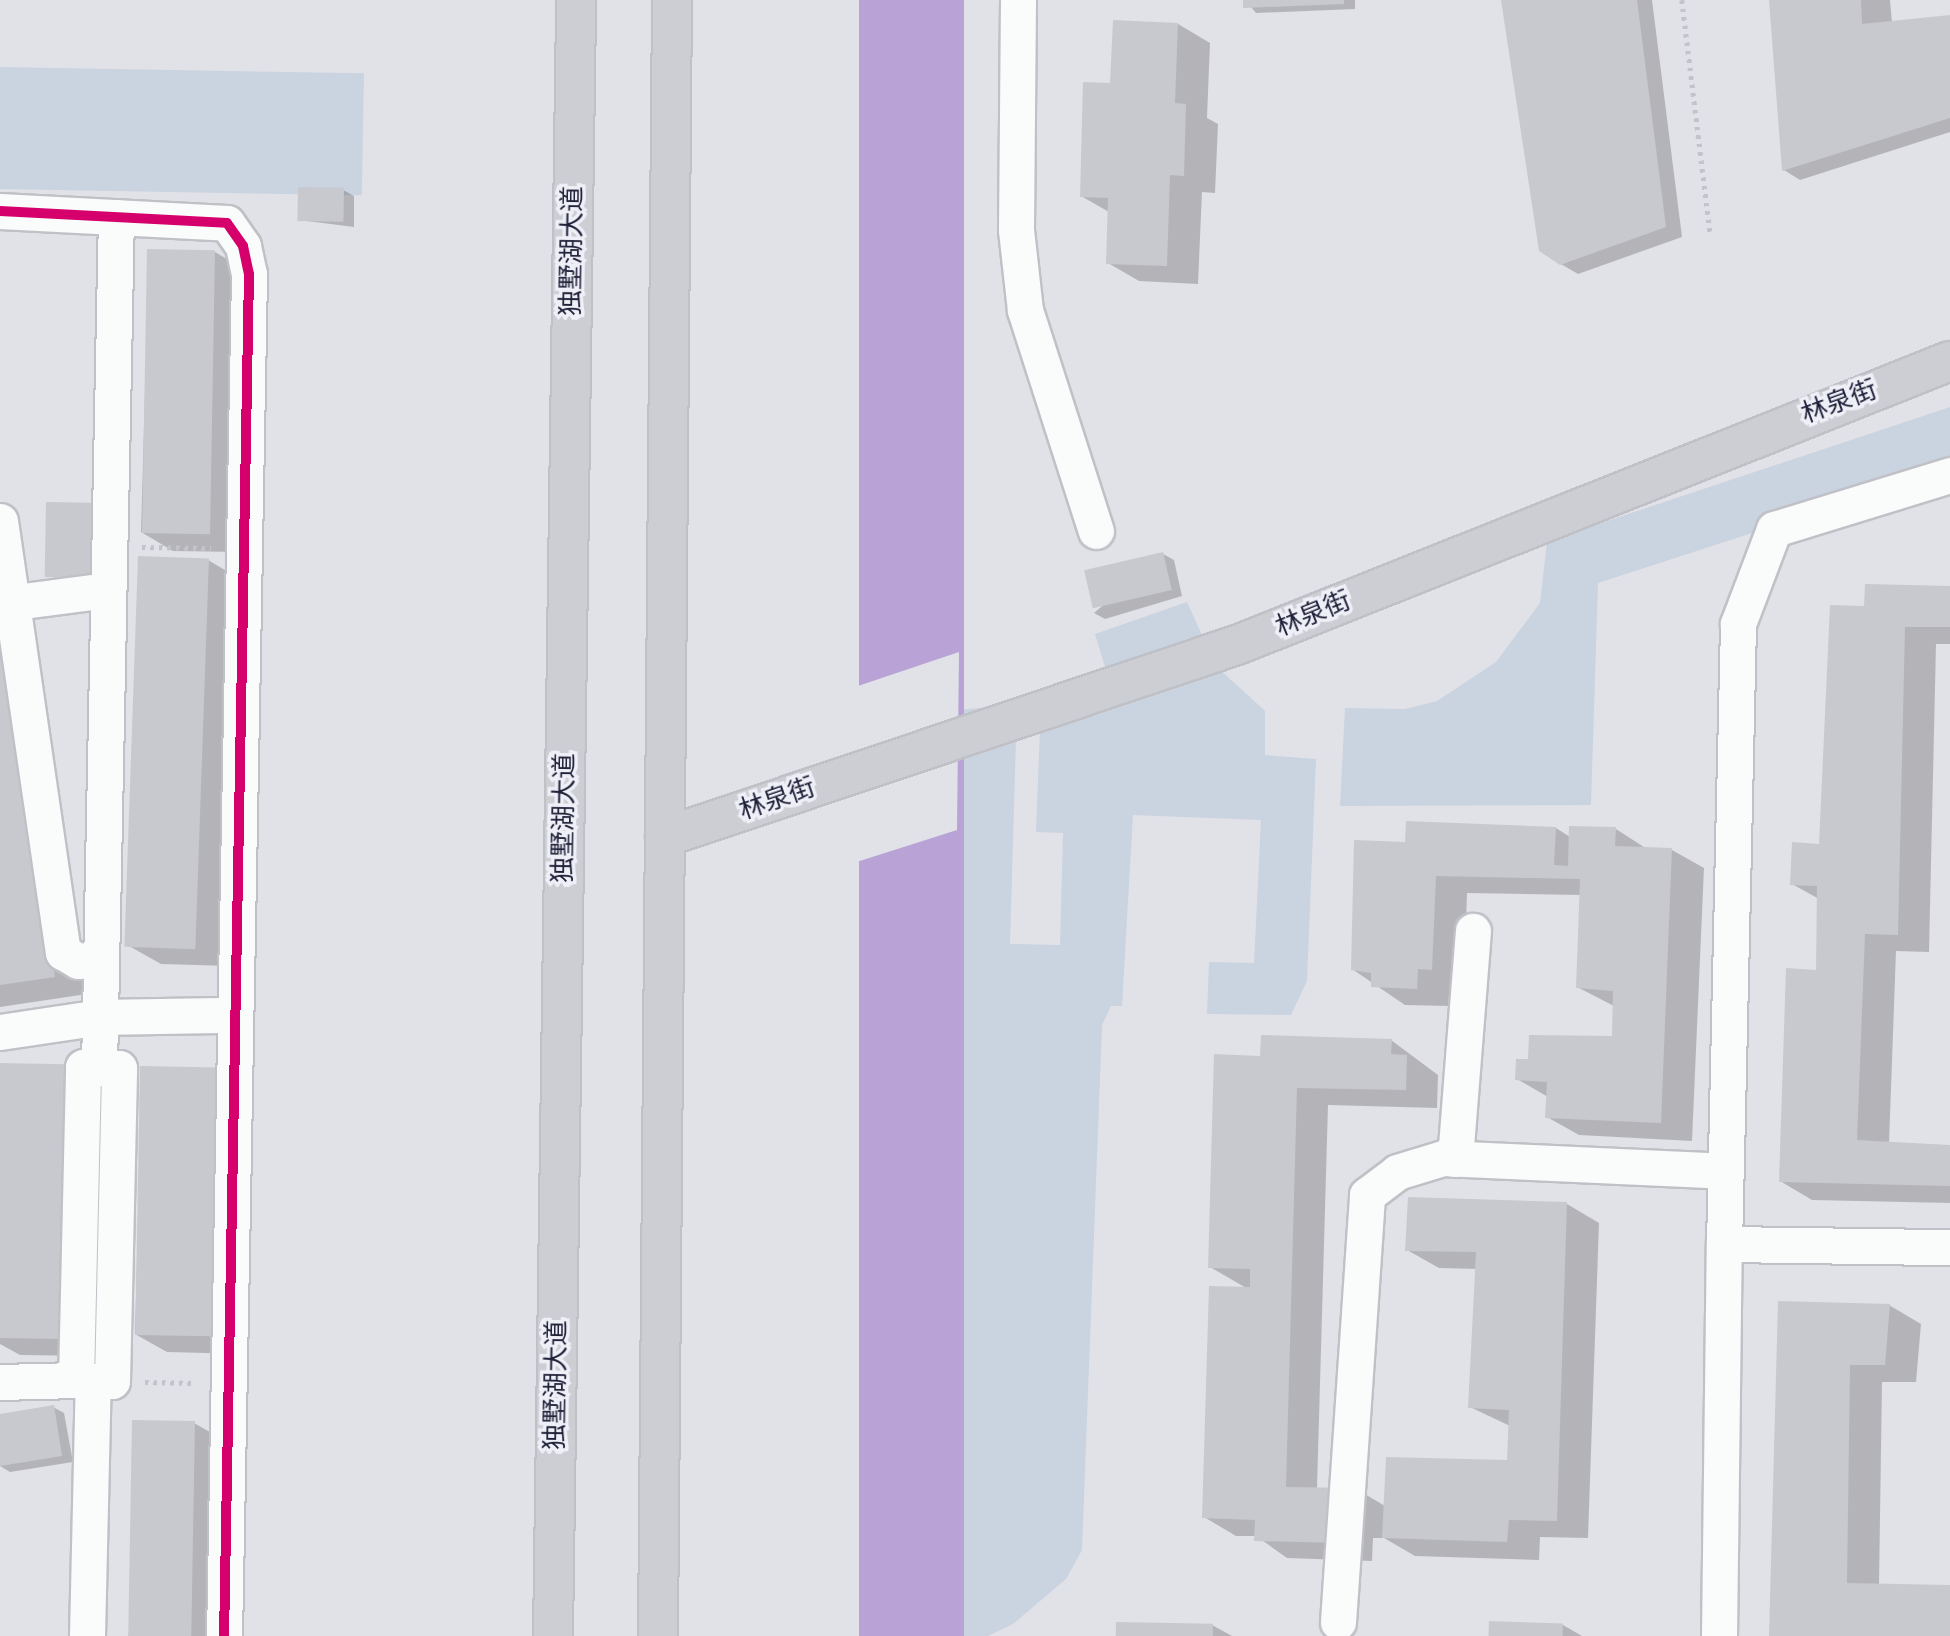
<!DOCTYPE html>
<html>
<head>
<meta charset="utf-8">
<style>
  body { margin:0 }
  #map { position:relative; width:1950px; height:1636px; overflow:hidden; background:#e1e2e7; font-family:Jost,"Noto Sans SC",sans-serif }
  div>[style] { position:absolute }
  .green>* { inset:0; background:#cad3e0; transform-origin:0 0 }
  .water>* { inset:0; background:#b8a2d6; transform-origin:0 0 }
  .pier>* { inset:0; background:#e1e2e7 }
  .shadow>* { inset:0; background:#0003 }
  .building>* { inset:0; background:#c8c9ce; transform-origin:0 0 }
  .path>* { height:4.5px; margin-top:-2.25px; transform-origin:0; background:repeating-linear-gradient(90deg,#c3c3cb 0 3.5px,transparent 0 8.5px) }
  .roads { filter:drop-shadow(2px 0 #c0c0c7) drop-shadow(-2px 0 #c0c0c7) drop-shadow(0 2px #c0c0c7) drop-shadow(0 -2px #c0c0c7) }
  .minor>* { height:35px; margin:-17.5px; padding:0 17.5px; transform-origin:17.5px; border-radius:17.5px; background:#fafbfb }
  .major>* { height:38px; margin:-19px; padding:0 19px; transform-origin:19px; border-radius:19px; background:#cdcdd4 }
  .cycleway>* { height:10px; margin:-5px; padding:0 5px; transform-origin:5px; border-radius:5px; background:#d6006c }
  span { translate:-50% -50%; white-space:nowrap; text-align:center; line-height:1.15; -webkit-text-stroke:7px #eff0f7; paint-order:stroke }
  .street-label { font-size:26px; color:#202039 }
</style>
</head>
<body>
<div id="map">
  <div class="green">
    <i style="left:0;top:67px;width:364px;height:122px;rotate:1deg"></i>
    <i style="clip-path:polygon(1950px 407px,1950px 469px,1598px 583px,1591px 805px,1340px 806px,1345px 708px,1405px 709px,1437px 701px,1496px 662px,1540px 603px,1547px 541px)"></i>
    <i style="clip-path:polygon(1187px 602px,1216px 666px,1265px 711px,1265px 755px,1316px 759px,1307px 981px,1291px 1015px,1207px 1014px,1209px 962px,1254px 963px,1261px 820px,1133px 815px,1122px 1006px,1111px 1006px,1102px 1025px,1082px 1550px,1066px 1579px,1013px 1624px,988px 1636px,944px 1636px,955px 710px,1017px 705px,1010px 944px,1060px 945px,1063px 833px,1036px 832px,1040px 729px,1109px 680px,1095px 634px)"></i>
  </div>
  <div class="water">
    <i style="left:859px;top:0;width:105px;height:1636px"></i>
  </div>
  <div class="pier">
    <i style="clip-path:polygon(959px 652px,957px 830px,844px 866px,846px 690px)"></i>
  </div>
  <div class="shadow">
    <i style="clip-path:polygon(1245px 0,1355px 0,1355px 9px,1256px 13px)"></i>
    <i style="clip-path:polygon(1503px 0,1652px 0,1682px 237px,1578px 274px,1561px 264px)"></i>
    <i style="clip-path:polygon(1770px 0,1890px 0,1892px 23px,1950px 17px,1950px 132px,1800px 180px,1784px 170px)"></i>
    <i style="clip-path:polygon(1178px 24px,1210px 43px,1207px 118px,1218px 124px,1215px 193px,1202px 192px,1198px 284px,1139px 281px,1108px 263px,1109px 212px,1081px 196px)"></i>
    <i style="clip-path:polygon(343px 190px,354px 196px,354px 227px,299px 220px)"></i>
    <i style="clip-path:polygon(149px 251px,215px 252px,247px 271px,240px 552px,173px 551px,141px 532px)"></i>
    <i style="clip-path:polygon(103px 511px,101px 584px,46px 576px)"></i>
    <i style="clip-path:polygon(1163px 554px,1174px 560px,1182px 596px,1105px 619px,1094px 613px)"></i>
    <i style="clip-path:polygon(208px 560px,240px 579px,230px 966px,161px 964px,129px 946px)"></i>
    <i style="clip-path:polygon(1950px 588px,1950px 644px,1936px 644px,1929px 952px,1896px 951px,1889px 1144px,1950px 1146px,1950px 1203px,1812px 1200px,1780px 1181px,1818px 972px,1819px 899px,1792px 884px,1821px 846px,1866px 608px)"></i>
    <i style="clip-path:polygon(0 629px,35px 647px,87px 994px,0 1007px)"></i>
    <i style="clip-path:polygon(1556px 828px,1570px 837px,1616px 829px,1647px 849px,1672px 850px,1704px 868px,1692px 1141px,1579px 1135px,1547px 1117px,1548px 1097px,1517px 1079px,1529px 1061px,1614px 1038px,1614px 1006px,1577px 987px,1581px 895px,1467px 893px,1464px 987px,1450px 987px,1448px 1006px,1405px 1005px,1352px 969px,1407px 844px)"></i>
    <i style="clip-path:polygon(1391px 1040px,1438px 1075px,1437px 1108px,1328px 1105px,1317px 1489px,1358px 1490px,1385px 1506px,1508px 1462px,1510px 1426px,1470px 1407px,1477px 1269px,1439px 1268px,1407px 1250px,1410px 1198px,1567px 1204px,1599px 1223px,1588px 1538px,1540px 1537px,1539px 1560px,1415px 1556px,1384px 1538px,1373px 1538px,1372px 1561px,1287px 1558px,1256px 1536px,1236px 1536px,1204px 1517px,1248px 1289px,1210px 1267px,1262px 1057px)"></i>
    <i style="clip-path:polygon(0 1065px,64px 1065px,96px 1084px,91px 1356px,20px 1355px,0 1344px)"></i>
    <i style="clip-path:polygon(142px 1067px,243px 1354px,167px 1352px,135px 1334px)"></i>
    <i style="clip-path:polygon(1779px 1303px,1889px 1305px,1921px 1324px,1916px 1382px,1882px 1382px,1879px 1586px,1950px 1587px,1950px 1636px,1770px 1636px)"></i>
    <i style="clip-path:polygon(53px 1407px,64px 1413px,73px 1462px,10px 1472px,0 1466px,0 1416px)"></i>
    <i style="clip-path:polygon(194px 1423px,226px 1441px,221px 1636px,128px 1636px)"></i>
    <i style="clip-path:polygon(1212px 1625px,1232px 1636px,1118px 1636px)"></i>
    <i style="clip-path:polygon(1563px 1625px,1582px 1636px,1491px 1636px)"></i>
  </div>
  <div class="building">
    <i style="clip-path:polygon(1243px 0,1344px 0,1344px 4px,1243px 8px)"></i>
    <i style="clip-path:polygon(1501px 0,1637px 0,1666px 227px,1560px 265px,1539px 251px)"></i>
    <i style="clip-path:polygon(1769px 0,1861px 0,1862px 24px,1950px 15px,1950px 118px,1782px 171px)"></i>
    <i style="clip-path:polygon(1113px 20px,1178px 23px,1175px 103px,1186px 104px,1184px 176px,1170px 175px,1167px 266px,1106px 264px,1108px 198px,1080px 197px,1083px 82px,1110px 83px)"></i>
    <i style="left:298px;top:187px;width:46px;height:34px;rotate:1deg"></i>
    <i style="left:147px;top:249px;width:68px;height:284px;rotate:1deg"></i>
    <i style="left:46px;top:502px;width:47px;height:75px;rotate:1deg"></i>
    <i style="left:1163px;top:552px;width:39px;height:81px;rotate:77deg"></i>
    <i style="left:138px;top:556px;width:71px;height:391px;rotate:2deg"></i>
    <i style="clip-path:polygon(1865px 584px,1950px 586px,1950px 627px,1905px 627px,1898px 935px,1865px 934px,1857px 1140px,1950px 1145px,1950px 1186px,1779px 1182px,1786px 968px,1816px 970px,1817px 886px,1790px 885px,1792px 842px,1819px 844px,1830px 605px,1864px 606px)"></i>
    <i style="clip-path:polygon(0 627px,55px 977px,0 985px)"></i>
    <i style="clip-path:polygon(1406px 821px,1556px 827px,1554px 865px,1568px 866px,1569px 826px,1616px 827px,1615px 846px,1672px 848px,1661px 1123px,1545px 1118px,1547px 1082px,1515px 1080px,1516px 1059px,1528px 1059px,1529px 1035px,1612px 1036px,1613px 991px,1576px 988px,1580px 879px,1436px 876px,1432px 970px,1418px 969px,1417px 989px,1371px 987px,1371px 973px,1351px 970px,1354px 840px,1405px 842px)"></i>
    <i style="clip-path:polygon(1261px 1035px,1392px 1039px,1391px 1054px,1407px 1055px,1406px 1090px,1297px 1088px,1286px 1487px,1359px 1488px,1341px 1543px,1254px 1541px,1255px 1520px,1202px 1518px,1209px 1286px,1250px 1287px,1250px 1269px,1208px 1268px,1214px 1054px,1260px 1056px)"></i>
    <i style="left:0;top:1063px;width:65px;height:275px;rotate:1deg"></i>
    <i style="left:140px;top:1066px;width:79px;height:269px;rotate:1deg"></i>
    <i style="clip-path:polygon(1408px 1197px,1567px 1202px,1557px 1521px,1509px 1520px,1507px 1542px,1382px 1538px,1386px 1457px,1507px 1460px,1509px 1410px,1468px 1408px,1476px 1252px,1405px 1251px)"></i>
    <i style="clip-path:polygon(1778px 1301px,1890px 1304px,1885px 1365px,1850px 1365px,1847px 1583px,1950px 1585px,1950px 1636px,1769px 1636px)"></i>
    <i style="clip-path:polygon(54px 1405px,62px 1456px,0 1466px,0 1414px)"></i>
    <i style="left:132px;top:1420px;width:63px;height:216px;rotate:1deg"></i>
    <i style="left:1489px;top:1621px;width:74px;height:15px;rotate:2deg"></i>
    <i style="left:1116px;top:1622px;width:97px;height:14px;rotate:1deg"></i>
  </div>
  <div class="path">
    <i style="left:1682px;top:0;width:234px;rotate:83.1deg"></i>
    <i style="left:142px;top:547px;width:69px;rotate:0.8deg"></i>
    <i style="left:145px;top:1382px;width:51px;rotate:1.1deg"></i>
  </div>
  <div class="roads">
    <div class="minor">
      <i style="left:1018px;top:0;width:230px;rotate:90.5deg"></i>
      <i style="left:1016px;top:230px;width:81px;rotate:83.6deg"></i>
      <i style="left:1025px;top:310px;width:232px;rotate:72.2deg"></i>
      <i style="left:0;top:211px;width:227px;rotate:3deg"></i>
      <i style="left:227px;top:223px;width:28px;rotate:55deg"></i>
      <i style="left:243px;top:246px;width:29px;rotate:78deg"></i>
      <i style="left:249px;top:274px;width:1362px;rotate:91.05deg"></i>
      <i style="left:1950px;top:475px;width:184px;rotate:162.9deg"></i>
      <i style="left:1774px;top:529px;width:102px;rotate:110.8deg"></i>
      <i style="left:1738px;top:624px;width:620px;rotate:91.29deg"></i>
      <i style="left:1724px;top:1244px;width:226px;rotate:0.8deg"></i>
      <i style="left:0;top:521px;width:436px;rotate:81.7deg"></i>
      <i style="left:63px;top:952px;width:17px;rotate:31deg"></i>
      <i style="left:78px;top:961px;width:22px;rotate:-5deg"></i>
      <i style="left:0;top:604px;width:109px;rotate:-7.4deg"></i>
      <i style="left:0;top:1032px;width:101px;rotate:-8.5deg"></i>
      <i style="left:100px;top:1017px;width:134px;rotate:-0.9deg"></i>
      <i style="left:1455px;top:1159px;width:229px;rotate:-85.5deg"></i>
      <i style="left:93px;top:1381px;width:17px;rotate:-177deg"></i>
      <i style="left:76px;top:1380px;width:313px;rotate:-88.7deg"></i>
      <i style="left:83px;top:1067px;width:16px;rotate:4deg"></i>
      <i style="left:0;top:1382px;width:76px;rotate:-1.5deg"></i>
      <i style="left:1338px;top:1622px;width:428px;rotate:-86.1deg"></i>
      <i style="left:1367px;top:1195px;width:38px;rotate:-37deg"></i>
      <i style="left:1397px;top:1172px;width:48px;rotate:-16.9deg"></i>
      <i style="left:1443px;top:1158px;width:281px;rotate:2.6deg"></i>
      <i style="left:87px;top:1636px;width:255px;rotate:-88.7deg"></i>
      <i style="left:93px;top:1381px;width:19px"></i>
      <i style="left:112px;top:1381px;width:313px;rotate:-88.7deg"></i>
      <i style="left:119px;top:1068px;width:20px;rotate:180deg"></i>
      <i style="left:99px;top:1068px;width:851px;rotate:-88.86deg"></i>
      <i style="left:1719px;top:1636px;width:392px;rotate:-89.3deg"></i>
    </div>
    <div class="major">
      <i style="left:665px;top:837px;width:603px;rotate:-18.56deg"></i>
      <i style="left:1237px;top:645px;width:767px;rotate:-21.72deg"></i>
      <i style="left:553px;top:1636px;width:1636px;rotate:-89.19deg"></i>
      <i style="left:658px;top:1636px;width:1636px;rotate:-89.51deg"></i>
    </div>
  </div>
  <div class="cycleway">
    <i style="left:0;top:211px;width:227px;rotate:3deg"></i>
    <i style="left:227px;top:223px;width:28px;rotate:55deg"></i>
    <i style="left:243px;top:246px;width:29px;rotate:78deg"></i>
    <i style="left:249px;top:274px;width:1362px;rotate:91.05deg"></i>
  </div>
  <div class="street-label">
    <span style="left:572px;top:251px;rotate:-89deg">独墅湖大道</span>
    <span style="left:1839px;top:402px;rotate:-20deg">林泉街</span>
    <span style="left:1313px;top:614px;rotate:-22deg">林泉街</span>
    <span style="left:777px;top:799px;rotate:-19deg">林泉街</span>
    <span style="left:564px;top:818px;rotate:-89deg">独墅湖大道</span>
    <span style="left:556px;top:1385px;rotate:-89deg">独墅湖大道</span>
  </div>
</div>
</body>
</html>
